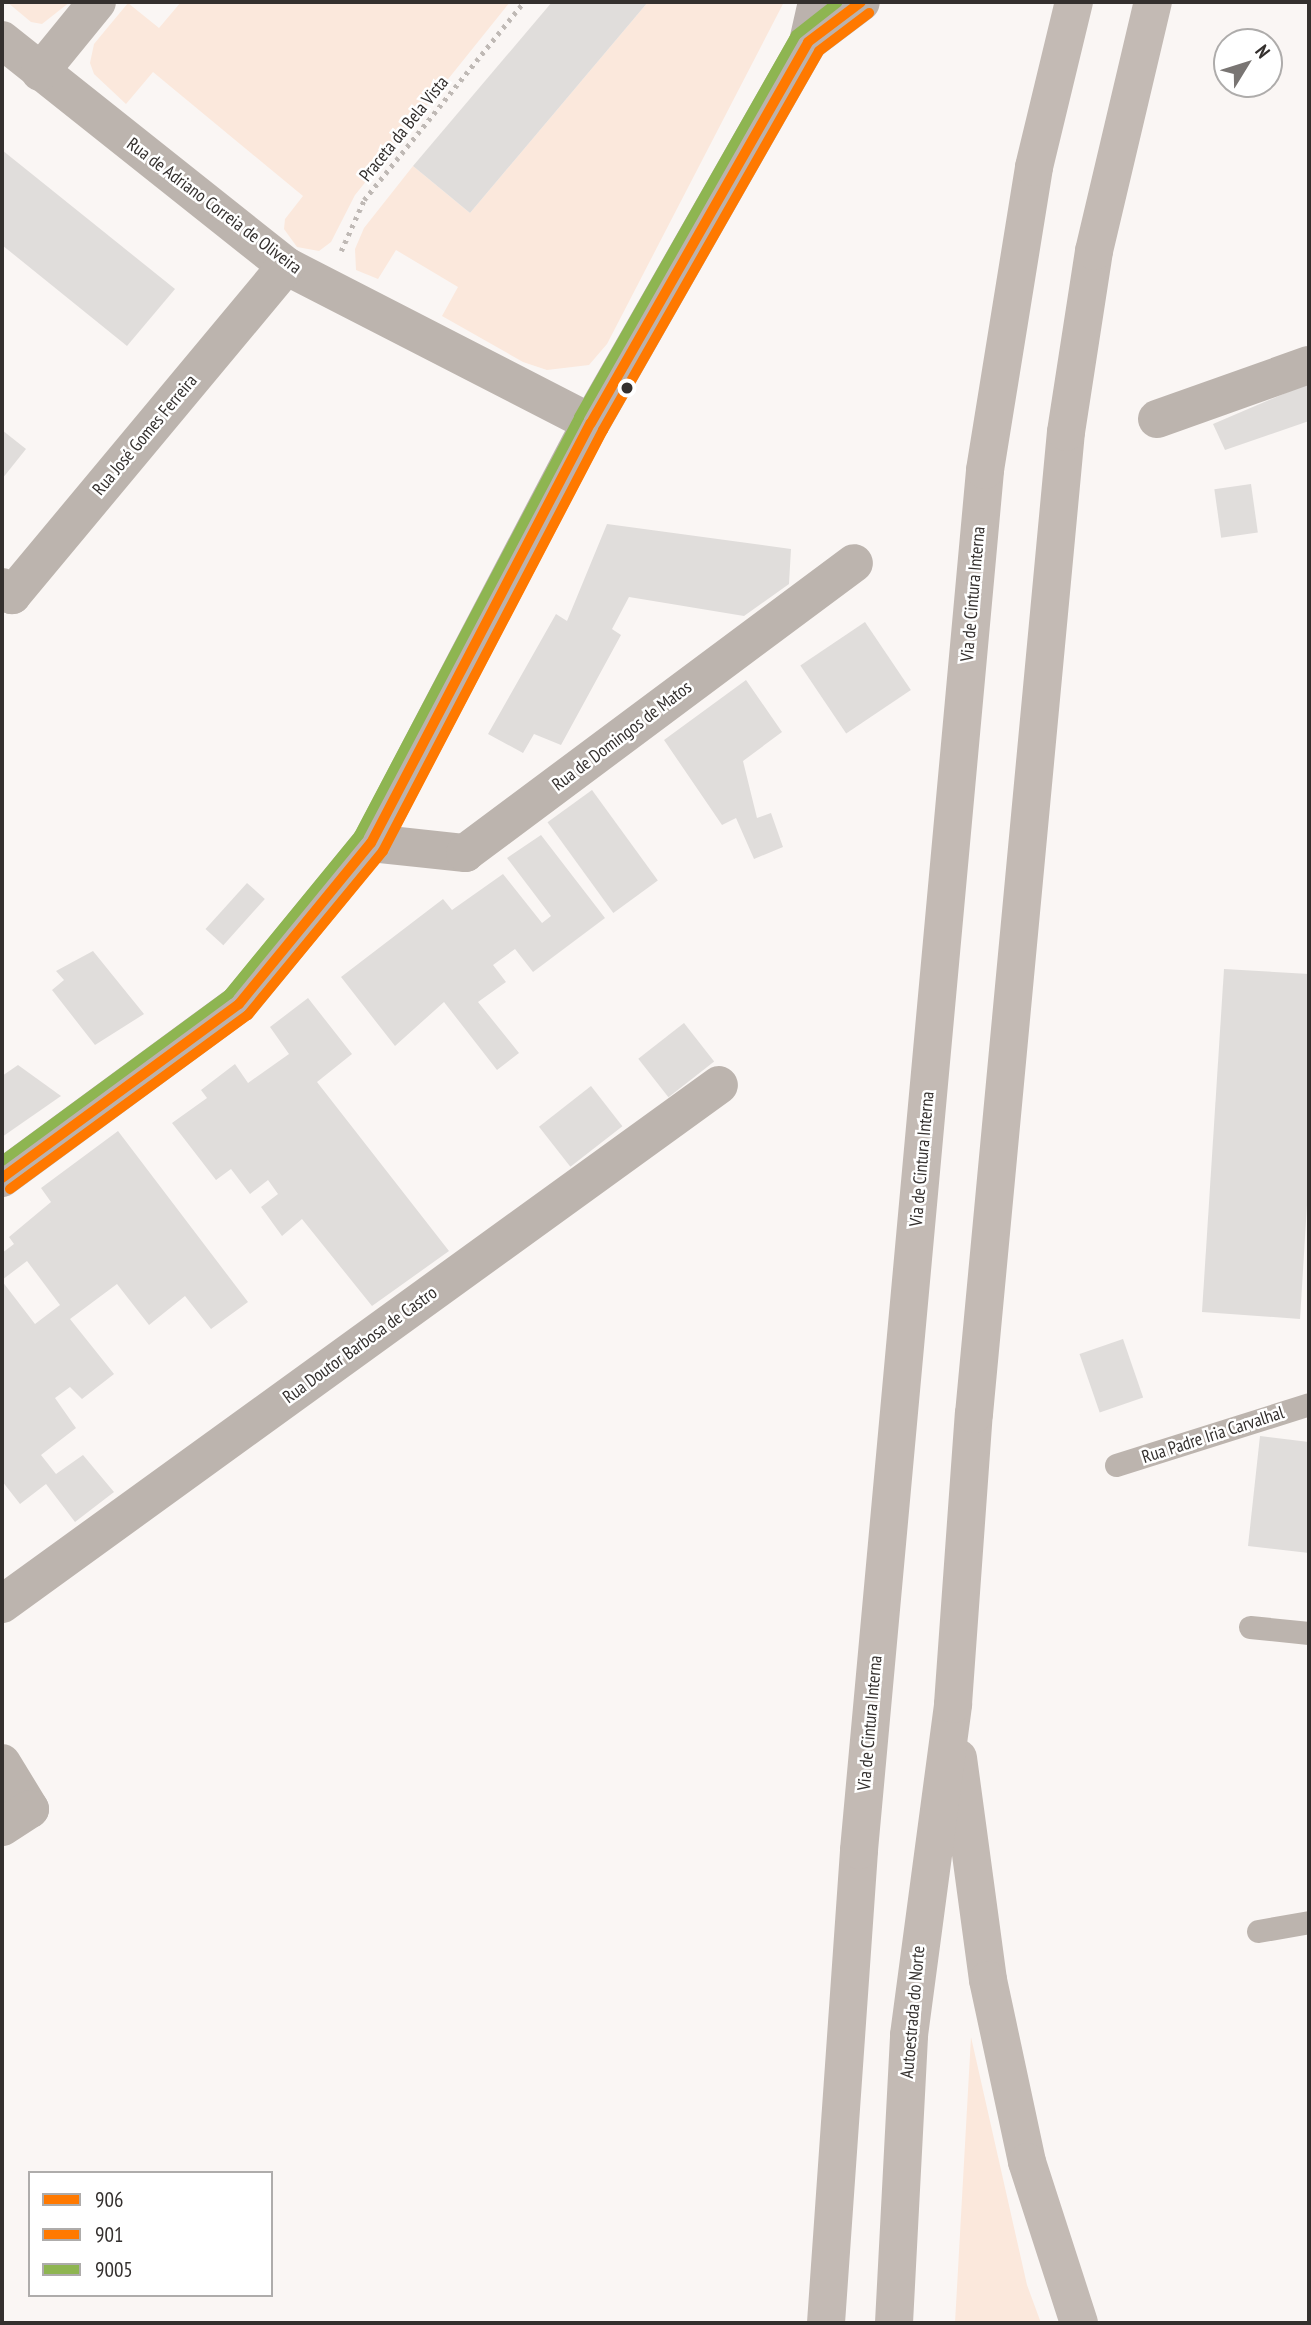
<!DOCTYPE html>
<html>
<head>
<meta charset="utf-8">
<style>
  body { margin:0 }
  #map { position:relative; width:1311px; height:2325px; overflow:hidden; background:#faf6f4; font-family:"PT Sans Narrow",sans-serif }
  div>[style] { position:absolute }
  .green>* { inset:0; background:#fbe8dc }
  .building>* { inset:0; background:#e0dddb; transform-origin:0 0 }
  .path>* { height:4.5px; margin-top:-2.25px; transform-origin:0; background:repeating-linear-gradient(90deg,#bfb9b5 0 3.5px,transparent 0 8.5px) }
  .service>* { height:23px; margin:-11.5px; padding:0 11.5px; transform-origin:11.5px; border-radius:11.5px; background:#bcb4ae }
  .minor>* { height:38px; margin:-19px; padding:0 19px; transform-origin:19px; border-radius:19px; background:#bcb4ae }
  .secondary>* { height:38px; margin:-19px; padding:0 19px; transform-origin:19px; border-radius:19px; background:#bbb2ad }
  .motorway>* { height:38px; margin:-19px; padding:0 19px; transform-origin:19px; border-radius:19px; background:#c3bab4 }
  .bus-1>* { height:10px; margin:-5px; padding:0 5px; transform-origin:5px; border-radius:5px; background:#ff7900 }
  .bus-2>* { height:10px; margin:-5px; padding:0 5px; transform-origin:5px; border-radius:5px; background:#ff7900 }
  .bus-3>* { height:10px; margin:-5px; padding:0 5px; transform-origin:5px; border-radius:5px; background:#8eb551 }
  .dots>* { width:19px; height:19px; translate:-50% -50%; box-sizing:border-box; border:4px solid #fff; border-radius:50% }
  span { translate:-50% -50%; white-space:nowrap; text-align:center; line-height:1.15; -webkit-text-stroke:5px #fff; paint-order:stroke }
  .street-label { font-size:18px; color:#34302e }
  .frame { position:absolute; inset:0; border:4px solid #34302e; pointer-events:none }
  .legend { position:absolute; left:28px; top:2171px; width:245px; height:126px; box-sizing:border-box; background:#fff; border:2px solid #aeacab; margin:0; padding:9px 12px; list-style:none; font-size:21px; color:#34302e }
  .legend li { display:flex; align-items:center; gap:14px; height:35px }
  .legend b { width:35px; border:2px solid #aeacab }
  .north { position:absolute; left:1213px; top:28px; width:70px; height:70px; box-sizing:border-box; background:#fff; border:2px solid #aeacab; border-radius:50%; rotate:52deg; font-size:19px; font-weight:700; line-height:28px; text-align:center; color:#34302e }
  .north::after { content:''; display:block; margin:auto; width:24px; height:32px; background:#797573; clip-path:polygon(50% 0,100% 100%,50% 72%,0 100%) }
</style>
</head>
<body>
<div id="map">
  <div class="green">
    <i style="clip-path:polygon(7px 2px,70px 2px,42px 24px,31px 22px)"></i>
    <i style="clip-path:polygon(181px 2px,510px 2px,355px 195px,331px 242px,319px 251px,297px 247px,284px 229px,285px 219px,303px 196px,153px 72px,126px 104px,94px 74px,90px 63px,94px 44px,128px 3px,159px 28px)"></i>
    <i style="clip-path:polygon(648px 2px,784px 2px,607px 344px,589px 365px,547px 370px,523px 362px,442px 316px,458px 287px,396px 250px,378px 279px,356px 270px,355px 249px,364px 228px,413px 166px,470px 213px)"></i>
    <i style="clip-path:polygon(971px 2037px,1027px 2285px,1041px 2323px,955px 2323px)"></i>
  </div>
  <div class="building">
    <i style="clip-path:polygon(552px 2px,648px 2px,470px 213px,413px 166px)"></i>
    <i style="clip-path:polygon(2px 150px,175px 289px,127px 346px,2px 245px)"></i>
    <i style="clip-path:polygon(1309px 383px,1309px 421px,1225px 450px,1213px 424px)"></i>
    <i style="clip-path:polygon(2px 430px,26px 449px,2px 479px)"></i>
    <i style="left:1251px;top:484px;width:49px;height:37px;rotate:82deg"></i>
    <i style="clip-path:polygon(607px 524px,791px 549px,789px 584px,744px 616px,629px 597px,612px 629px,621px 635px,561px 745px,534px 734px,523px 753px,488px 734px,556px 614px,567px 621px)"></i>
    <i style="left:865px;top:622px;width:82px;height:78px;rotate:56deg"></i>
    <i style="clip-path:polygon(746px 680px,782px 732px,743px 761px,757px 818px,771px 813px,783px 847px,754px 859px,736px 818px,722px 825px,664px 740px)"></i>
    <i style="left:592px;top:790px;width:112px;height:55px;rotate:54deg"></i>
    <i style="clip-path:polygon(541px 835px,605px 918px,533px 972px,515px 949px,493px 965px,506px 982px,478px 1002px,519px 1053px,497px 1070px,444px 1002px,395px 1046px,341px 977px,443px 899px,452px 910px,503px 874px,542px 923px,551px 916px,507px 858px)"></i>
    <i style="left:247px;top:883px;width:24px;height:62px;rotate:42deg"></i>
    <i style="clip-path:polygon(93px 951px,144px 1014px,95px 1045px,52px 990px,64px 980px,56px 971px)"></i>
    <i style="clip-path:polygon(1224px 969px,1309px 974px,1309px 1172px,1300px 1319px,1202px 1312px)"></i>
    <i style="clip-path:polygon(308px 998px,352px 1054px,317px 1082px,449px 1251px,372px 1306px,302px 1219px,282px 1236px,261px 1207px,278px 1194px,268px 1180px,250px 1194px,231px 1169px,216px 1180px,172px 1123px,207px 1098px,201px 1090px,235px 1064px,248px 1083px,289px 1054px,270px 1027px)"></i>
    <i style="left:684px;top:1023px;width:49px;height:58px;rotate:52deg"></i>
    <i style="clip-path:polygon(18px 1065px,61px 1096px,2px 1137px,2px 1076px)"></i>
    <i style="left:591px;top:1086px;width:51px;height:66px;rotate:52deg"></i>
    <i style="clip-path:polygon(118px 1131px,248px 1302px,211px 1329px,185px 1296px,149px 1325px,117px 1284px,70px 1319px,114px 1374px,82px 1399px,70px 1387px,55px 1398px,76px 1428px,41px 1455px,56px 1474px,83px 1455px,114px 1492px,75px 1522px,46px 1484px,20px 1504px,2px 1481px,2px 1281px,35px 1324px,60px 1305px,27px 1261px,2px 1280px,2px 1253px,14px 1244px,9px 1237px,51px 1202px,41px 1188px)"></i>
    <i style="left:1123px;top:1339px;width:62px;height:46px;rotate:71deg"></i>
    <i style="clip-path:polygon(1260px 1436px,1309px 1442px,1309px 1553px,1248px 1546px)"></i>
  </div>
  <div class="path">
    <i style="left:341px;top:251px;width:56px;rotate:-65.7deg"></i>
    <i style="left:364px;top:200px;width:255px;rotate:-51.1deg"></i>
  </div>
  <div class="service">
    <i style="left:1116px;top:1465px;width:202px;rotate:-17.5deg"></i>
    <i style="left:1250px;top:1627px;width:59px;rotate:5.8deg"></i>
    <i style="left:1258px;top:1931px;width:52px;rotate:-10deg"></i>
  </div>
  <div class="minor">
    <i style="left:2px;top:40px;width:363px;rotate:38.5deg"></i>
    <i style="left:286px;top:266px;width:343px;rotate:27.2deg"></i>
    <i style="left:40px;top:72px;width:90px;rotate:-50.8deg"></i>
    <i style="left:1157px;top:419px;width:161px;rotate:-19.6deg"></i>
    <i style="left:2px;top:587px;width:13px;rotate:39deg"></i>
    <i style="left:12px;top:595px;width:428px;rotate:-50.2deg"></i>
    <i style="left:371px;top:843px;width:95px;rotate:6.1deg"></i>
    <i style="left:465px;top:853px;width:485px;rotate:-36.7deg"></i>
    <i style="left:2px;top:1604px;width:885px;rotate:-35.9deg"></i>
    <i style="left:2px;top:1763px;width:54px;rotate:58.7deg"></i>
    <i style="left:30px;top:1809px;width:33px;rotate:147deg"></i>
  </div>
  <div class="secondary">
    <i style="left:808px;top:42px;width:66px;rotate:-37deg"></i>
    <i style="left:2px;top:1178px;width:294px;rotate:-36.3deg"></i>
    <i style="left:239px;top:1004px;width:208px;rotate:-50.7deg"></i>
    <i style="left:371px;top:843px;width:474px;rotate:-62.4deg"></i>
    <i style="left:591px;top:423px;width:438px;rotate:-60.3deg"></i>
    <i style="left:808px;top:42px;width:41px;rotate:-77.3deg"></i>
  </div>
  <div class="motorway">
    <i style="left:958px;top:1758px;width:224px;rotate:82.3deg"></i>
    <i style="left:988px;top:1980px;width:186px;rotate:77.9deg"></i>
    <i style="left:1027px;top:2162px;width:169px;rotate:72.1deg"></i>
    <i style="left:826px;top:2323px;width:474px;rotate:-86deg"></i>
    <i style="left:859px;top:1850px;width:1386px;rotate:-84.78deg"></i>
    <i style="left:985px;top:470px;width:307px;rotate:-80.8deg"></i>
    <i style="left:1034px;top:167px;width:170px;rotate:-76.4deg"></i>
    <i style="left:894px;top:2323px;width:288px;rotate:-87deg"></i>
    <i style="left:909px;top:2035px;width:334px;rotate:-82.4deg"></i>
    <i style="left:953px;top:1704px;width:291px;rotate:-85.9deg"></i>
    <i style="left:974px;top:1414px;width:986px;rotate:-84.65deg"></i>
    <i style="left:1066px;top:432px;width:183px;rotate:-81.2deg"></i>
    <i style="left:1094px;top:251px;width:256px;rotate:-76.7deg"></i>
  </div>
  <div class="bus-1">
    <i style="left:2px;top:1178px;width:294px;rotate:-36.3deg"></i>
    <i style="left:239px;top:1004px;width:208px;rotate:-50.7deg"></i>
    <i style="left:371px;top:843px;width:474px;rotate:-62.4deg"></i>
    <i style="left:591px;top:423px;width:438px;rotate:-60.3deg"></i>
    <i style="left:808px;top:42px;width:66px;rotate:-37deg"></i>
  </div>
  <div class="bus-2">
    <i style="left:10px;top:1189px;width:295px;rotate:-36.2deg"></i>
    <i style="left:248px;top:1015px;width:212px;rotate:-50.5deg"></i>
    <i style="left:383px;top:851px;width:475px;rotate:-62.4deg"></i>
    <i style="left:603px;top:430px;width:436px;rotate:-60.3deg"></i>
    <i style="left:819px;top:51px;width:63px;rotate:-37.2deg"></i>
  </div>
  <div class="bus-3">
    <i style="left:2px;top:1161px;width:282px;rotate:-36.3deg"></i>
    <i style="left:229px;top:994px;width:205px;rotate:-50.7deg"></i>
    <i style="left:359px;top:835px;width:472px;rotate:-62.2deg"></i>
    <i style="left:579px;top:417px;width:439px;rotate:-60.4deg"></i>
    <i style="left:796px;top:35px;width:53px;rotate:-38.2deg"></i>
  </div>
  <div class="dots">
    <i style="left:627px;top:388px;background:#34302e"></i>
  </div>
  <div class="street-label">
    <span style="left:404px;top:129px;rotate:-51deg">Praceta da Bela Vista</span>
    <span style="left:214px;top:206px;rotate:37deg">Rua de Adriano Correia de Oliveira</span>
    <span style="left:145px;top:435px;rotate:-50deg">Rua José Gomes Ferreira</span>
    <span style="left:973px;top:594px;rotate:-85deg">Via de Cintura Interna</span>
    <span style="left:622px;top:736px;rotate:-37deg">Rua de Domingos de Matos</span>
    <span style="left:922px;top:1159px;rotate:-85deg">Via de Cintura Interna</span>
    <span style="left:360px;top:1345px;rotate:-36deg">Rua Doutor Barbosa de Castro</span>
    <span style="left:1213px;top:1435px;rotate:-18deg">Rua Padre Iria Carvalhal</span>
    <span style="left:870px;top:1723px;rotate:-85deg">Via de Cintura Interna</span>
    <span style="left:913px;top:2012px;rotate:-85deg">Autoestrada do Norte</span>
  </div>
  <div class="frame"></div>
  <ul class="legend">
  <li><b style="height:9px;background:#ff7900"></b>906</li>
  <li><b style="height:9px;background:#ff7900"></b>901</li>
  <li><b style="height:9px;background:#8eb551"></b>9005</li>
  </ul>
  <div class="north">N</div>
</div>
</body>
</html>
